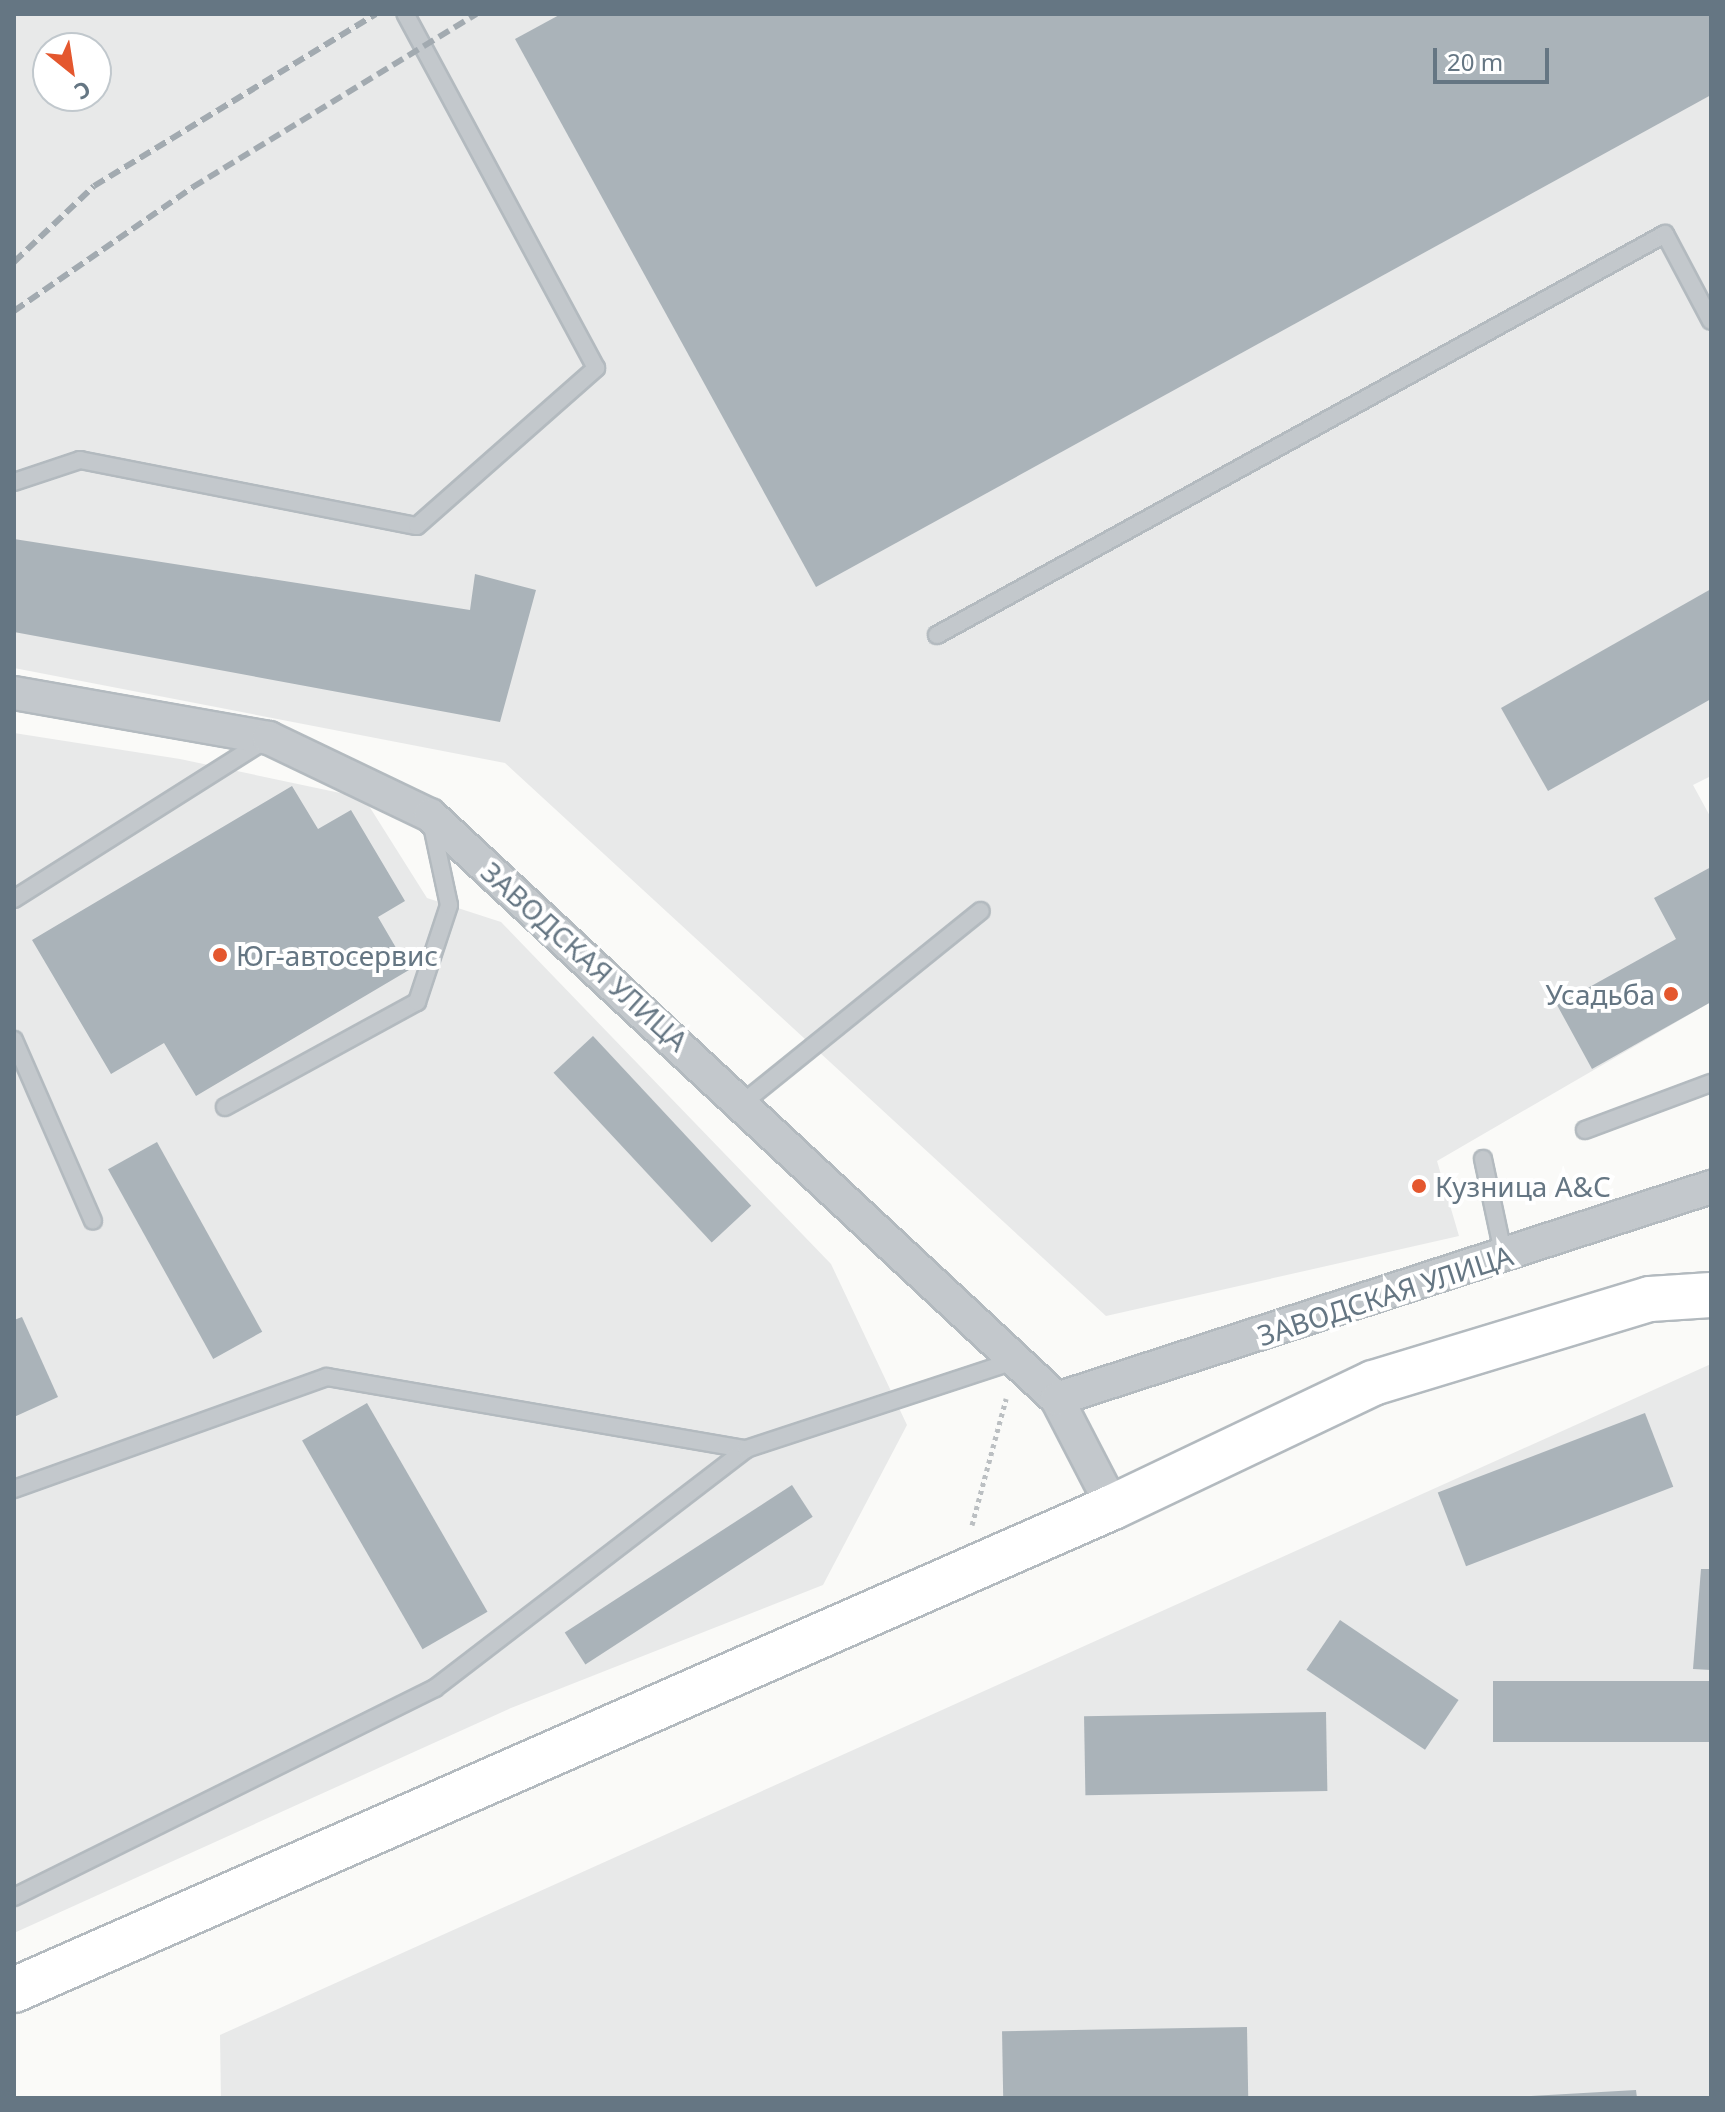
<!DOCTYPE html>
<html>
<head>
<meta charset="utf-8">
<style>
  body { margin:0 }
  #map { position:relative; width:1725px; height:2112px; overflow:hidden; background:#fafaf8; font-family:"Noto Sans",sans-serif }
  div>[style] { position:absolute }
  .built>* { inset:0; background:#e8e9e9 }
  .building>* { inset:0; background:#aab3b9; transform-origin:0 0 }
  .path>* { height:5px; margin-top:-2.5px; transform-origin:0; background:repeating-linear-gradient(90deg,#bbbfc2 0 4px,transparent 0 8px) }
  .roads { filter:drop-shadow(2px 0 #b3babf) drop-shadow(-2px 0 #b3babf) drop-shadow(0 2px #b3babf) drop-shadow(0 -2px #b3babf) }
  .service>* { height:16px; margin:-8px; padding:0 8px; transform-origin:8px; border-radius:8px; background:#c3c8cc }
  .minor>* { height:32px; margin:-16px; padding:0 16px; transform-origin:16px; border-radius:16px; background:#c3c8cc }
  .secondary>* { height:44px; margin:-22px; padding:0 22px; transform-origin:22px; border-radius:22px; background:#fff }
  .rail>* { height:6px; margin-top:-3px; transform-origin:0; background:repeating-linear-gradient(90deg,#a2aab0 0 12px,transparent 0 18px) }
  .dots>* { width:22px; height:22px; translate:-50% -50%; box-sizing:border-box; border:4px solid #fff; border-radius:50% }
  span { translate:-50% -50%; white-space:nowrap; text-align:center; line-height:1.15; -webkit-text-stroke:8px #fff; paint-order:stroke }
  .poi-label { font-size:28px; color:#657683 }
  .left { translate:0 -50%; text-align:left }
  .right { translate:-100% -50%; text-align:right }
  .street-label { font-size:28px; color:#657683 }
  .frame { position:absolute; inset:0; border:16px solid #657683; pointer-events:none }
  .north { position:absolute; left:32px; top:32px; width:80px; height:80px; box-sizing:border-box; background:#fff; border:2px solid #c1c8cd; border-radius:50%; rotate:150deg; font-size:22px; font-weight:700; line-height:32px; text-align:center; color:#657683 }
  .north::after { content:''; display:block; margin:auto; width:28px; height:36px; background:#e4572e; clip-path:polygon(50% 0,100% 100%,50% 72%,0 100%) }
  .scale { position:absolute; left:1433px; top:48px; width:116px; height:36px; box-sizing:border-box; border:4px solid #657683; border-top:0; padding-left:10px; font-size:24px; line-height:28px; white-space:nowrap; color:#657683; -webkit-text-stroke:6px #fff; paint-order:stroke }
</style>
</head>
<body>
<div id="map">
  <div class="built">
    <i style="clip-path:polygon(evenodd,14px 14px,1711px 14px,1711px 776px,1693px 785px,1711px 818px,1711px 1002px,1437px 1161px,1459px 1236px,1106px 1316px,505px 763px,14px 668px,14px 14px,48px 48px,96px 48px,96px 96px,48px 96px,48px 48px)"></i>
    <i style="clip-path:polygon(14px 733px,180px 759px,364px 798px,427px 898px,501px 922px,831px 1264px,907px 1425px,823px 1585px,511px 1708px,14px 1933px)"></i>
    <i style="clip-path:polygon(1711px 1364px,1711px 2098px,221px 2098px,220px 2035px)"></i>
  </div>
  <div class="building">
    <i style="clip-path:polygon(561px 14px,1711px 14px,1711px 95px,816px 587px,515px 39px)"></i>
    <i style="clip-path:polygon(14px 539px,470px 610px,475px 574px,536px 590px,500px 722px,14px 632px)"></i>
    <i style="clip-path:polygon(1711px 589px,1711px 699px,1548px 791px,1501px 708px)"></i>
    <i style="clip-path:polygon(292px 786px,318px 829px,351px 810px,405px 901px,378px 917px,409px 970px,196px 1096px,164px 1043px,111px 1074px,32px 940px)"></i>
    <i style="clip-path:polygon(1711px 867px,1711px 1002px,1592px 1069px,1557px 1005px,1676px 939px,1654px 898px)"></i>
    <i style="left:593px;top:1036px;width:232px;height:54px;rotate:47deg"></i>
    <i style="left:157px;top:1142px;width:217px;height:56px;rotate:61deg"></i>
    <i style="clip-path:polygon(22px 1317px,58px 1397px,14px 1417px,14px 1320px)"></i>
    <i style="left:367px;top:1403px;width:241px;height:75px;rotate:60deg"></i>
    <i style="left:1645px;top:1413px;width:79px;height:222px;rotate:69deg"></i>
    <i style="left:792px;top:1485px;width:38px;height:271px;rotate:57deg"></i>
    <i style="clip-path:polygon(1701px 1569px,1711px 1569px,1711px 1670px,1693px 1669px)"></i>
    <i style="left:1340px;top:1620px;width:143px;height:60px;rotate:34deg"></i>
    <i style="left:1711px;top:1681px;width:61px;height:218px;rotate:90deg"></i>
    <i style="left:1326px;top:1712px;width:79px;height:242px;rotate:89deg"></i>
    <i style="left:1247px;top:2027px;width:69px;height:245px;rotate:89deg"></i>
    <i style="clip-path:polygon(1636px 2090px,1637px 2098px,1531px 2098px,1531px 2096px)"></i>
  </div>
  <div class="path">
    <i style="left:972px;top:1525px;width:131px;rotate:-74.9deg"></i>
  </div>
  <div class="roads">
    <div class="service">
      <i style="left:14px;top:482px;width:70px;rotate:-18.4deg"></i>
      <i style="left:80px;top:460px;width:343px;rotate:11.1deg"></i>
      <i style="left:417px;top:526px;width:239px;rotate:-41.4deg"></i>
      <i style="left:596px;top:368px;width:402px;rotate:-118.3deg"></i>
      <i style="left:937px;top:635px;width:831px;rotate:-28.85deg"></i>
      <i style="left:1665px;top:234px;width:98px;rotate:62.1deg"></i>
      <i style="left:14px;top:899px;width:296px;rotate:-32.3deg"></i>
      <i style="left:14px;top:1040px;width:197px;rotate:66.4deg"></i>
      <i style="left:744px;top:1102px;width:304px;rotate:-38.9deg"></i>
      <i style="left:225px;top:1107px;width:219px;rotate:-28.7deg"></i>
      <i style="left:417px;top:1002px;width:102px;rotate:-71.7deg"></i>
      <i style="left:449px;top:905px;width:86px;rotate:-102.1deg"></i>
      <i style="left:1585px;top:1130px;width:134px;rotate:-20.5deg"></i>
      <i style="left:1483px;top:1159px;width:100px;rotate:77.9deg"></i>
      <i style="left:14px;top:1489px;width:332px;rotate:-19.7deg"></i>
      <i style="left:327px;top:1377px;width:425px;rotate:9.8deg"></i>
      <i style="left:14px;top:1897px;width:470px;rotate:-26.4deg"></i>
      <i style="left:435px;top:1688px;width:392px;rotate:-37.5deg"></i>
      <i style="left:746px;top:1449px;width:284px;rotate:-18.2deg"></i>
    </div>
    <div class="minor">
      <i style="left:14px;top:693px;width:259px;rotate:10deg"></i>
      <i style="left:269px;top:738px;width:178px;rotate:25.6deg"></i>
      <i style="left:430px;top:815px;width:857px;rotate:42.97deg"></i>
      <i style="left:1057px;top:1399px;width:122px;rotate:62.6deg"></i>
      <i style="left:1057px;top:1399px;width:688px;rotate:-17.96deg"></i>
    </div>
    <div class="secondary">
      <i style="left:14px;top:1990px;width:1200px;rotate:-23.73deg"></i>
      <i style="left:1113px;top:1507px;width:288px;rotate:-25.5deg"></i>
      <i style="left:1373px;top:1383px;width:289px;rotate:-16.9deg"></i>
      <i style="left:1650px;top:1299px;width:61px;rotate:-3.8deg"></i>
    </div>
  </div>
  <div class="rail">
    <i style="left:14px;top:262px;width:110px;rotate:-43.5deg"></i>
    <i style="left:94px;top:186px;width:330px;rotate:-31.4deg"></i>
    <i style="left:14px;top:311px;width:218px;rotate:-34.7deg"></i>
    <i style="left:193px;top:187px;width:332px;rotate:-31.4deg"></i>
  </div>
  <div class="dots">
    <i style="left:220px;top:955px;background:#e4572e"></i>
    <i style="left:1671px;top:994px;background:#e4572e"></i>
    <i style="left:1419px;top:1186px;background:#e4572e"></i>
  </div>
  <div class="poi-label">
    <span class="left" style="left:236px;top:955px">Юг-автосервис</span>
    <span class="right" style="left:1655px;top:994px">Усадьба</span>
    <span class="left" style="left:1435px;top:1186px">Кузница А&amp;С</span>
  </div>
  <div class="street-label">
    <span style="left:585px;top:956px;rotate:42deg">ЗАВОДСКАЯ УЛИЦА</span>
    <span style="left:1385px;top:1295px;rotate:-18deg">ЗАВОДСКАЯ УЛИЦА</span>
  </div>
  <div class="frame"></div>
  <div class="north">С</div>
  <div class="scale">20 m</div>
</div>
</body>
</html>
